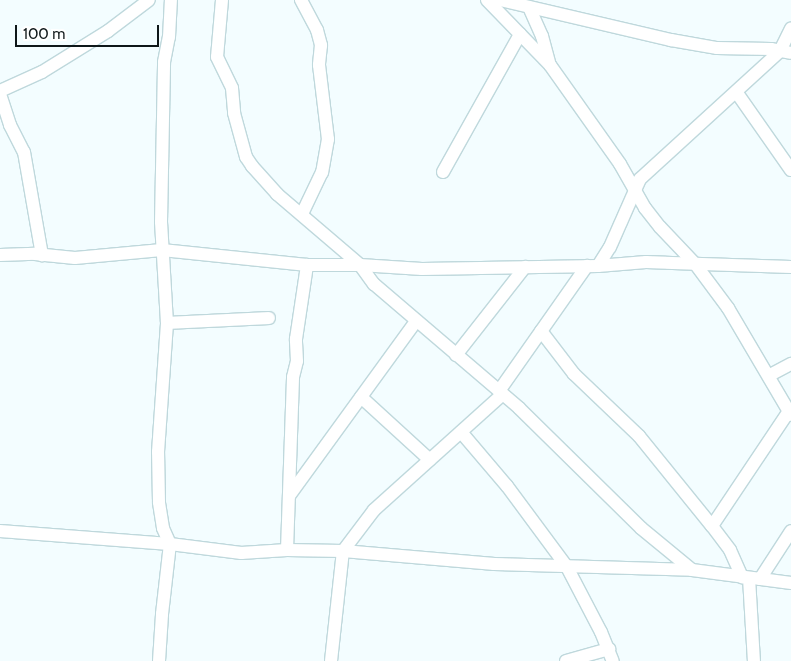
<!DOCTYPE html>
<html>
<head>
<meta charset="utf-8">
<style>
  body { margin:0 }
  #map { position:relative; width:791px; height:661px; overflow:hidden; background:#f3fdff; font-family:Cabin,sans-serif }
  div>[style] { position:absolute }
  .roads { filter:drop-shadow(1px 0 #bfd8dc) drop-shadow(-1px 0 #bfd8dc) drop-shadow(0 1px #bfd8dc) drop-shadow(0 -1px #bfd8dc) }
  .minor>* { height:12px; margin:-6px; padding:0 6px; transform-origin:6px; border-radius:6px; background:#fff }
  span { translate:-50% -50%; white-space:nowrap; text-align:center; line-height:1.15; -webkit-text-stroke:5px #fff; paint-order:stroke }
  .scale { position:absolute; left:15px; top:25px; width:144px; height:22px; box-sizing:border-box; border:2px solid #0e1719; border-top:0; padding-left:6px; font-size:15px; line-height:18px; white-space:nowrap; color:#0e1719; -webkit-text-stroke:4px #fff; paint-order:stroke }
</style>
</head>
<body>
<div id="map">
  <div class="roads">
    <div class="minor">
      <i style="left:222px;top:0;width:57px;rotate:95deg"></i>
      <i style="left:217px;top:57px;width:34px;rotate:64deg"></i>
      <i style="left:232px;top:88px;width:25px;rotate:85deg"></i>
      <i style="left:234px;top:113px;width:46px;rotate:74.7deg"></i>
      <i style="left:246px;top:157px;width:11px;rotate:56deg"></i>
      <i style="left:252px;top:166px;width:38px;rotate:48deg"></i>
      <i style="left:277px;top:194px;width:109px;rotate:40.5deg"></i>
      <i style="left:360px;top:265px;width:24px;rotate:54deg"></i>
      <i style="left:374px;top:284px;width:191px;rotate:40.5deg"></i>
      <i style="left:519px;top:408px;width:171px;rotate:44.5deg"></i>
      <i style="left:641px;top:528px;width:66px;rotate:39.5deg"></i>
      <i style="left:301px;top:0;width:34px;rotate:62deg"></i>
      <i style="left:317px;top:30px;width:16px;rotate:75deg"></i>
      <i style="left:321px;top:45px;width:20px;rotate:96deg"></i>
      <i style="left:319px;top:65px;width:75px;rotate:83.1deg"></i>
      <i style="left:328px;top:139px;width:34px;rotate:100deg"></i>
      <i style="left:322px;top:172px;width:47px;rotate:115.5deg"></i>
      <i style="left:487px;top:0;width:91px;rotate:45.9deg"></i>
      <i style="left:550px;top:65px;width:121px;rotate:54.7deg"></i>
      <i style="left:620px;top:164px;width:51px;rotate:60.4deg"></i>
      <i style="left:645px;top:208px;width:24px;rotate:52deg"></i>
      <i style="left:660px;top:227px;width:52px;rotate:46.5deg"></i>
      <i style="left:696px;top:265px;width:54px;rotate:53.3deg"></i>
      <i style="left:728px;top:308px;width:124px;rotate:59.5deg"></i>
      <i style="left:500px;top:0;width:176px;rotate:13.2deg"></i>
      <i style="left:671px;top:40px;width:47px;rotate:9.9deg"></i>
      <i style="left:717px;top:48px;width:54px;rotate:1.1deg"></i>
      <i style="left:771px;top:49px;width:20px;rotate:11deg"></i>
      <i style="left:529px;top:7px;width:32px;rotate:66deg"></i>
      <i style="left:542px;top:36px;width:27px;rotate:75deg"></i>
      <i style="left:0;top:91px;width:46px;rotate:-24.3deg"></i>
      <i style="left:42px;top:72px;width:78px;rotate:-31.8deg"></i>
      <i style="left:108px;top:31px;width:51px;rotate:-37.1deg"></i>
      <i style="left:737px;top:93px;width:94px;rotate:55deg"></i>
      <i style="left:0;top:94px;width:33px;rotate:72deg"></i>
      <i style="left:10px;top:125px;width:30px;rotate:63deg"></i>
      <i style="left:24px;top:152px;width:105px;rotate:80.1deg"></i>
      <i style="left:443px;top:172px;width:158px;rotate:-60.8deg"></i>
      <i style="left:0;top:255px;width:35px;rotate:-2deg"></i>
      <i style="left:35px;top:254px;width:40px;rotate:5.7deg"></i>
      <i style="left:75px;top:258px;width:87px;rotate:-5.3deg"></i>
      <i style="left:162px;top:250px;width:146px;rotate:5.9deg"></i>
      <i style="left:307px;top:265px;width:53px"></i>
      <i style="left:360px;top:265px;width:62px;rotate:3.7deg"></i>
      <i style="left:422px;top:269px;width:176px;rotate:-1deg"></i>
      <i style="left:598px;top:266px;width:48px;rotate:-4.8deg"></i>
      <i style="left:646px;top:262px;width:145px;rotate:2deg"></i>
      <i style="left:598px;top:266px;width:22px;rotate:-58deg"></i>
      <i style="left:610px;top:247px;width:74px;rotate:-66.2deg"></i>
      <i style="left:640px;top:179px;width:190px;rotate:-42.4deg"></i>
      <i style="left:780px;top:51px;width:25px;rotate:-64deg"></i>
      <i style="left:167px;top:323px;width:102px;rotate:-2.8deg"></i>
      <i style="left:541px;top:331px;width:54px;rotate:52.5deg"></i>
      <i style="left:574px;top:374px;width:90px;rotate:43.6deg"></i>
      <i style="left:639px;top:436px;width:116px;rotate:51deg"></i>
      <i style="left:712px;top:526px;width:30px;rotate:53deg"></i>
      <i style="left:730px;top:550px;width:30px;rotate:66deg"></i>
      <i style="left:456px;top:355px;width:112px;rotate:-51.9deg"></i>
      <i style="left:770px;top:375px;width:24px;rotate:-28deg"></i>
      <i style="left:499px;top:391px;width:153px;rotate:-54.9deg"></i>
      <i style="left:361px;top:397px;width:93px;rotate:42.4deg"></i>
      <i style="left:461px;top:432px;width:71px;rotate:49.6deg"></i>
      <i style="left:507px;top:486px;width:101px;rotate:53.5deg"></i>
      <i style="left:567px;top:567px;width:73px;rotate:62.4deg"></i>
      <i style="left:601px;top:632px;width:31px;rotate:68deg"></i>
      <i style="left:289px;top:496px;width:216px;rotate:-54deg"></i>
      <i style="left:712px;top:526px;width:138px;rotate:-56.2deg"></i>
      <i style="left:0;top:531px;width:170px;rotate:4.4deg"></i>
      <i style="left:170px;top:544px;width:72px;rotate:7.2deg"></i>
      <i style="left:241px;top:553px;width:46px;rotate:-3.7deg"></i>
      <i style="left:287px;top:550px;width:56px;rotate:1deg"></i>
      <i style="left:343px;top:551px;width:152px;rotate:4.9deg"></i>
      <i style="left:494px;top:564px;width:198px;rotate:1.7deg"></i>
      <i style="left:692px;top:570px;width:100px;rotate:7.5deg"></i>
      <i style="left:287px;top:550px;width:173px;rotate:-88deg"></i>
      <i style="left:293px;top:377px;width:16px;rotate:-76deg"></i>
      <i style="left:297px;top:361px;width:22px;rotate:-93deg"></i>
      <i style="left:296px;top:339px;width:75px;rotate:-81.5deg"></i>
      <i style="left:749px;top:578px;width:83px;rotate:86.6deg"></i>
      <i style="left:760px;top:579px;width:57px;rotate:-57.1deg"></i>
      <i style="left:159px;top:661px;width:47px;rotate:-86.3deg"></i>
      <i style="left:162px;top:614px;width:70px;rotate:-83.5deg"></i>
      <i style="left:170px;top:544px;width:17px;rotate:-114deg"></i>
      <i style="left:163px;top:528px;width:26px;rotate:-99deg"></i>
      <i style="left:159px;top:502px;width:50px;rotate:-91.1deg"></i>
      <i style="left:158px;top:452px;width:129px;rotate:-86deg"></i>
      <i style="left:167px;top:323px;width:101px;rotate:-93.4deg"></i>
      <i style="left:161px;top:222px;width:160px;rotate:-88.9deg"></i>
      <i style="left:164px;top:62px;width:25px;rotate:-79deg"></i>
      <i style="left:169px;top:37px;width:37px;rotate:-87deg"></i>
      <i style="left:331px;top:661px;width:111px;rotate:-83.8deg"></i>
      <i style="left:343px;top:551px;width:51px;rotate:-52.9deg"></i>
      <i style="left:374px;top:510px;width:173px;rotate:-42deg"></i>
      <i style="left:566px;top:661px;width:45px;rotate:-15.6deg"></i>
    </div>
  </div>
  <div class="scale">100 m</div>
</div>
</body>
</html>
